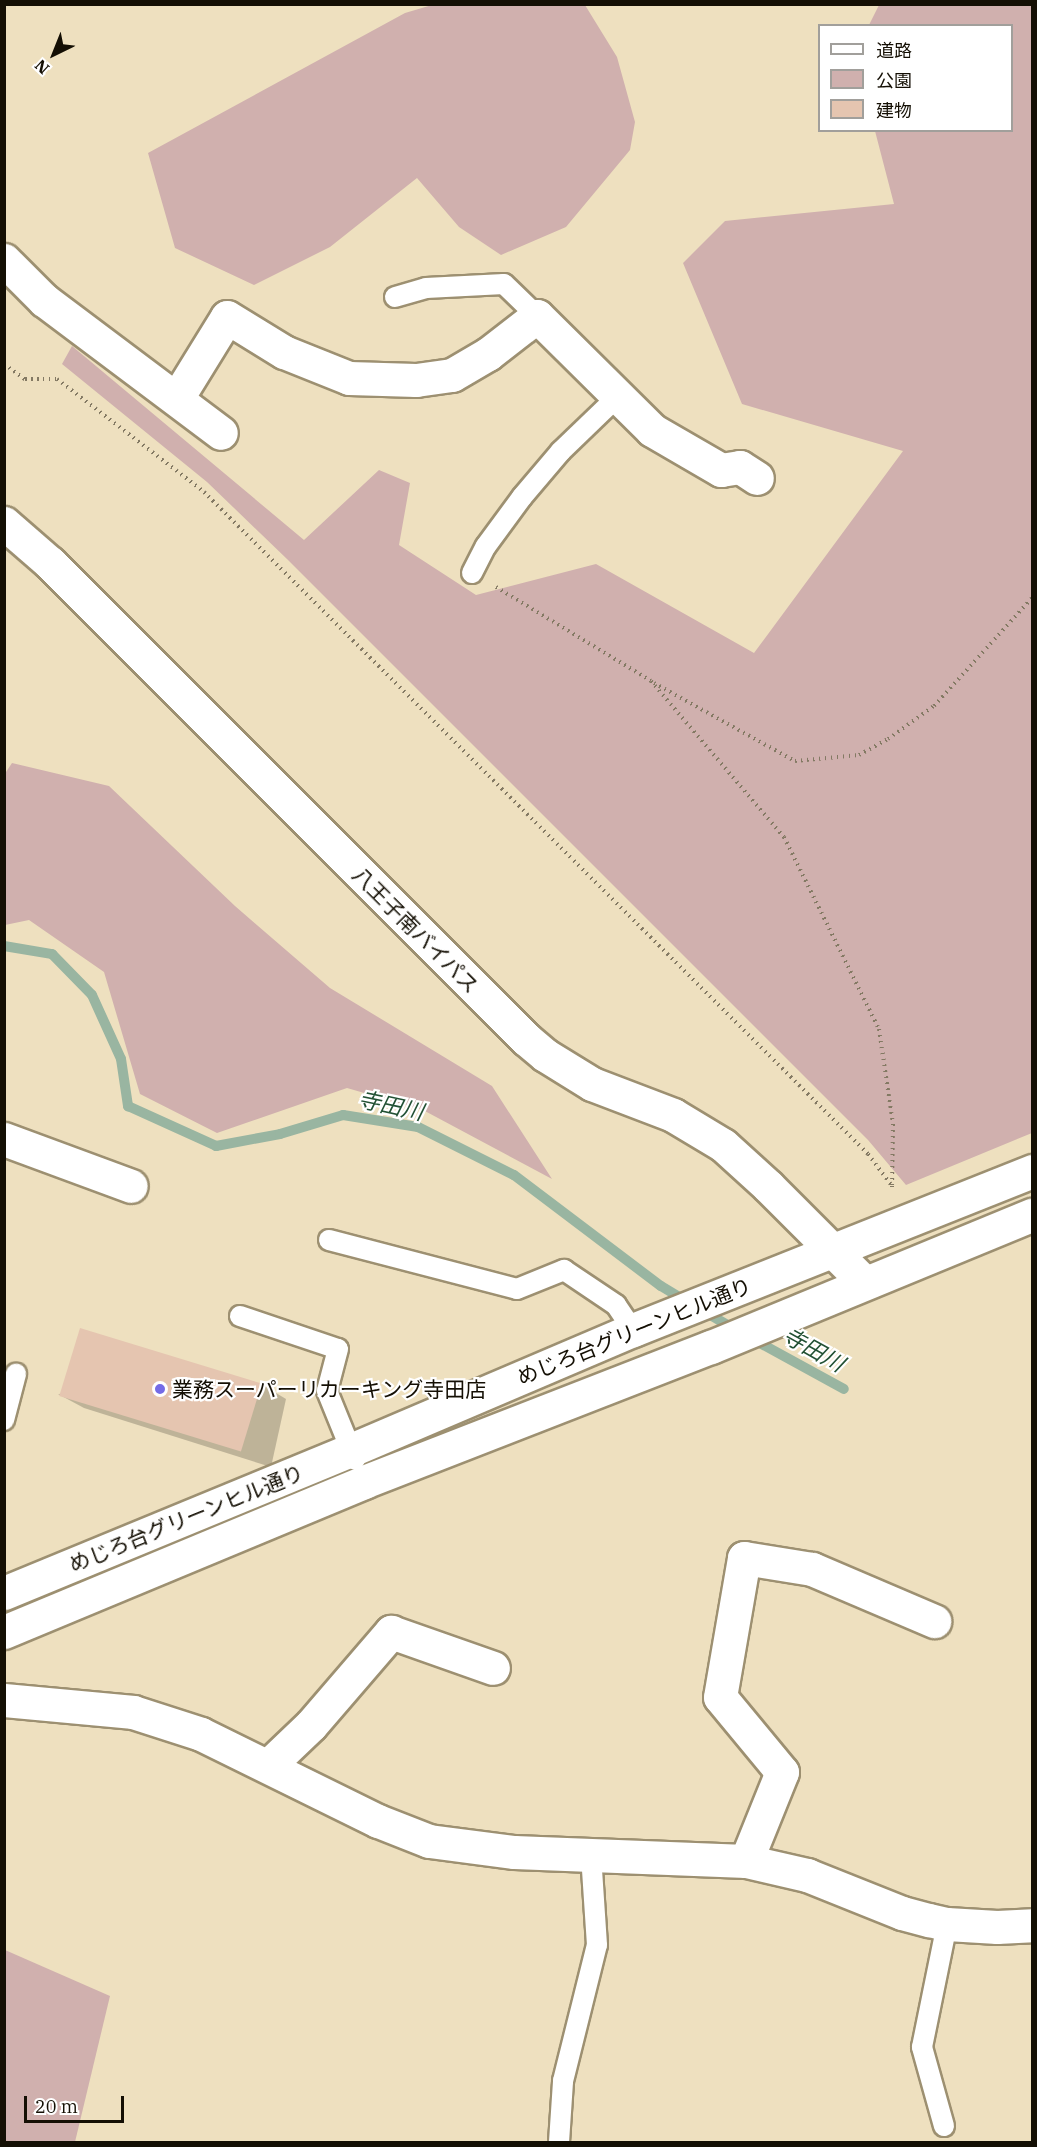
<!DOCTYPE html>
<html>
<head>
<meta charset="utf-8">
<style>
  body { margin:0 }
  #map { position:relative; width:1037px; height:2147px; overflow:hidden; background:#eee0bf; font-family:"IBM Plex Serif","Noto Sans JP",serif }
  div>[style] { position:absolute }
  .green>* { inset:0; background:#d0b0ae }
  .shadow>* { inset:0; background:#0003 }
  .stream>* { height:10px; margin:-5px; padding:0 5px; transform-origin:5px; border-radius:5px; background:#99b5a1 }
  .building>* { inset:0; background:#e5c5b0; transform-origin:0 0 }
  .path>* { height:4px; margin-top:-2px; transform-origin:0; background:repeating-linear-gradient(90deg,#837963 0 1.5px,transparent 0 6px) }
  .roads { filter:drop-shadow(2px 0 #9d9071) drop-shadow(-2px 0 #9d9071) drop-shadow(0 2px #9d9071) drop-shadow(0 -2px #9d9071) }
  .service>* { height:20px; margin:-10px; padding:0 10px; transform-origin:10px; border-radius:10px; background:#fff }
  .minor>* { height:33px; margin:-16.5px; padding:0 16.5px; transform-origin:16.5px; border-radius:16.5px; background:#fff }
  .tertiary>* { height:33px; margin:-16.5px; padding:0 16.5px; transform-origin:16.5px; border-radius:16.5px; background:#fff }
  .trunk>* { height:33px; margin:-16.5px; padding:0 16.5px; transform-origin:16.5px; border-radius:16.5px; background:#fff }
  .dots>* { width:16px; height:16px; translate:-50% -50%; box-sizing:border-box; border:3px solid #fff; border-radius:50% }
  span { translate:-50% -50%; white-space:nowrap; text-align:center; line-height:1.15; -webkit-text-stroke:4.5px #fff; paint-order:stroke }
  .street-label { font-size:21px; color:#140f04 }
  .poi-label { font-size:21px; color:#140f04 }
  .left { translate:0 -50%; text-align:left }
  .water-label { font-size:22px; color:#225134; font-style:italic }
  .frame { position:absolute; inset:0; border:6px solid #140f04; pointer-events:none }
  .legend { position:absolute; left:818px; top:24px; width:195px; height:108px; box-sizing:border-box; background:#fff; border:2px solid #a19f9b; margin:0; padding:8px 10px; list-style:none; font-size:18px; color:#140f04 }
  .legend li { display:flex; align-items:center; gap:12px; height:30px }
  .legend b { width:30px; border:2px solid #a19f9b }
  .north { position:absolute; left:24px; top:24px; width:60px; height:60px; -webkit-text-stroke:4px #fff; paint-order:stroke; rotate:223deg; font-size:16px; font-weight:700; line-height:24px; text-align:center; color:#140f04 }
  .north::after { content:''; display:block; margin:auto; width:21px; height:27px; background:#140f04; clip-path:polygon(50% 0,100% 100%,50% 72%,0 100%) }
  .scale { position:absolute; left:24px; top:2096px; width:100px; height:27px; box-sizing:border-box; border:3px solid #140f04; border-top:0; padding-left:8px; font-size:18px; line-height:21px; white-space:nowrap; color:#140f04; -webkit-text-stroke:4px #fff; paint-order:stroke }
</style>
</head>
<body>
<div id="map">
  <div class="green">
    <i style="clip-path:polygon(432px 5px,585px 5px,617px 57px,635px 122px,630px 150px,566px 227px,501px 255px,459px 227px,417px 178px,330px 247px,254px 285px,175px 248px,148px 153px,405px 13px)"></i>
    <i style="clip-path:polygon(879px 5px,1032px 5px,1032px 1133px,906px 1185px,868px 1140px,287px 559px,207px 482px,62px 364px,72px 346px,304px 540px,379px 470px,410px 483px,399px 545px,476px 595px,596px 564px,754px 653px,903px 451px,742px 404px,683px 263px,725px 221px,894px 204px,875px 131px,1012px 130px,1012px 26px,869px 25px)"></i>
    <i style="clip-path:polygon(12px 763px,109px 786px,235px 906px,330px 988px,492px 1086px,552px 1179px,423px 1110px,347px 1088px,217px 1133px,140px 1094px,104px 972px,29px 920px,5px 925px,4px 775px)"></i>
    <i style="clip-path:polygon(5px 1950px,110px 1996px,75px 2142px,5px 2142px)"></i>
  </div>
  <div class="shadow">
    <i style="clip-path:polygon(261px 1384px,286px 1399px,271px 1467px,84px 1408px,58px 1394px)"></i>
  </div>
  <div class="stream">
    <i style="left:4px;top:946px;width:49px;rotate:9.5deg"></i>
    <i style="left:52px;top:954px;width:57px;rotate:45.7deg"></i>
    <i style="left:92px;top:995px;width:70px;rotate:65.6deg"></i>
    <i style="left:121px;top:1059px;width:48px;rotate:81.5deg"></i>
    <i style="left:128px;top:1106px;width:97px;rotate:24.4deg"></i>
    <i style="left:216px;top:1146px;width:65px;rotate:-10.6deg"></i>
    <i style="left:280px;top:1134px;width:66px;rotate:-16.8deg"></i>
    <i style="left:343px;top:1115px;width:76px;rotate:9.1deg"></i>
    <i style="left:418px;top:1127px;width:107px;rotate:26.6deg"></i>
    <i style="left:514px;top:1175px;width:184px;rotate:37.1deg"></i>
    <i style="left:661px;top:1286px;width:29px;rotate:31deg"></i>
    <i style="left:700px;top:1309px;width:42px;rotate:30.3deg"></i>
    <i style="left:749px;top:1337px;width:108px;rotate:28.7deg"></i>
  </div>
  <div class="building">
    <i style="left:80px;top:1328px;width:190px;height:71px;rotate:17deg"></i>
  </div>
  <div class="path">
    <i style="left:4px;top:364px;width:26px;rotate:36deg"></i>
    <i style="left:25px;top:379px;width:32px"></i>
    <i style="left:57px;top:379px;width:185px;rotate:37.5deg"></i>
    <i style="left:204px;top:492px;width:938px;rotate:44.91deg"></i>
    <i style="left:868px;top:1154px;width:40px;rotate:53deg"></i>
    <i style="left:892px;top:1186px;width:6px;rotate:90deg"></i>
    <i style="left:496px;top:587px;width:181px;rotate:31.2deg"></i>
    <i style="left:651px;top:681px;width:205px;rotate:49.6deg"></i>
    <i style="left:784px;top:837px;width:214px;rotate:63.7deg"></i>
    <i style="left:879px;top:1029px;width:96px;rotate:81.6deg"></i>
    <i style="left:893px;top:1124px;width:61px;rotate:90.9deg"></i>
    <i style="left:654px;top:683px;width:161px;rotate:29deg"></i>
    <i style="left:795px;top:761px;width:64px;rotate:-5.4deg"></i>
    <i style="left:859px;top:755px;width:33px;rotate:-29deg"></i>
    <i style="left:888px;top:739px;width:57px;rotate:-35.7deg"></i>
    <i style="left:934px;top:706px;width:146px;rotate:-47.8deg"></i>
  </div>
  <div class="roads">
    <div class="service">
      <i style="left:395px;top:297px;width:32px;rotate:-16deg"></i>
      <i style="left:426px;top:288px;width:78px;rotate:-2.9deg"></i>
      <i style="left:504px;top:284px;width:46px;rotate:44.1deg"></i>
      <i style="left:472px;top:573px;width:30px;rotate:-63deg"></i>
      <i style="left:486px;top:546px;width:61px;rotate:-53.7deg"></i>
      <i style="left:522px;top:497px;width:60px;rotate:-49.7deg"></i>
      <i style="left:561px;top:451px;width:76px;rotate:-43.9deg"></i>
      <i style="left:329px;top:1240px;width:194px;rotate:14.6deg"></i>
      <i style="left:517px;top:1289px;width:51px;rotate:-22deg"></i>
      <i style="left:564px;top:1270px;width:63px;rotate:33.9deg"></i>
      <i style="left:616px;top:1305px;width:30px;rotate:56deg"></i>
      <i style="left:240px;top:1316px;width:103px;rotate:18.6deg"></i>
      <i style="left:338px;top:1349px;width:43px;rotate:104.7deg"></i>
      <i style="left:327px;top:1391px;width:74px;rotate:67.9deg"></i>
      <i style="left:4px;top:1420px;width:48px;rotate:-75.4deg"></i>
      <i style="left:944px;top:2126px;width:82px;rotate:-105.6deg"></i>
      <i style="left:922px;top:2047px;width:126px;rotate:-78.5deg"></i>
      <i style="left:559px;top:2142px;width:61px;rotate:-86.2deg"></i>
      <i style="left:563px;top:2081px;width:140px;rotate:-76deg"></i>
      <i style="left:597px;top:1945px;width:90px;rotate:-93.8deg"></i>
    </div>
    <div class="minor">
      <i style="left:4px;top:260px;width:57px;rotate:45deg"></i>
      <i style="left:44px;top:300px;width:221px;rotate:36.9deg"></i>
      <i style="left:177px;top:398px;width:95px;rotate:-58.3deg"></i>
      <i style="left:227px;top:317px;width:67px;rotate:31.6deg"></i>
      <i style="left:284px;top:352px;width:70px;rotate:21.8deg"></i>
      <i style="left:349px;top:378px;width:67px;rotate:1.7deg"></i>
      <i style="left:416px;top:380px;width:36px;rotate:-8deg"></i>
      <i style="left:452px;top:375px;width:42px;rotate:-30.3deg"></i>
      <i style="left:488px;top:354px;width:62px;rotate:-37.8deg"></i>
      <i style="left:537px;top:316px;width:162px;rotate:44.7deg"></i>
      <i style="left:652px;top:430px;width:80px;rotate:30.1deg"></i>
      <i style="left:721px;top:470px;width:19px;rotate:-9deg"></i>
      <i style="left:740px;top:467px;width:20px;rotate:33deg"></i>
      <i style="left:4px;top:1139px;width:135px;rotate:20.3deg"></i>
      <i style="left:268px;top:1766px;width:59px;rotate:-43.6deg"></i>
      <i style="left:311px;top:1725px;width:123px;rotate:-49.3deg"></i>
      <i style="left:391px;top:1632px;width:108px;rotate:19.4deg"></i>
      <i style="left:746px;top:1861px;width:96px;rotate:-68deg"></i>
      <i style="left:782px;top:1772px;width:97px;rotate:-129.6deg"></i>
      <i style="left:720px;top:1697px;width:141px;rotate:-80.2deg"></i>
      <i style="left:744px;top:1558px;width:69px;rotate:9.2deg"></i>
      <i style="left:812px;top:1569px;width:133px;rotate:23.1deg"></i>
    </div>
    <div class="tertiary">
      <i style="left:4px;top:1593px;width:375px;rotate:-22.4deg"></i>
      <i style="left:351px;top:1450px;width:306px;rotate:-23.1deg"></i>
      <i style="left:633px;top:1330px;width:430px;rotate:-21.7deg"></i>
      <i style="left:4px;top:1632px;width:390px;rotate:-22.6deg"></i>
      <i style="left:364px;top:1482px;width:372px;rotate:-21.3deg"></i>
      <i style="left:711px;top:1347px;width:347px;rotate:-22.4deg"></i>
      <i style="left:4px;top:1700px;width:130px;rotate:5.3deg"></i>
      <i style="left:133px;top:1712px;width:71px;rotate:17.9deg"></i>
      <i style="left:201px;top:1734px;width:197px;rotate:26.2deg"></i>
      <i style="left:378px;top:1821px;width:55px;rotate:21.4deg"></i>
      <i style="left:429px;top:1841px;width:86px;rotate:7.4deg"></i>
      <i style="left:514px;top:1852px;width:232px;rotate:2.2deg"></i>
      <i style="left:746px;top:1861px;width:63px;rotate:12.9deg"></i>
      <i style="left:807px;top:1875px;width:102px;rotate:21.8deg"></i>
      <i style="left:902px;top:1913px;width:28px;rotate:15deg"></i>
      <i style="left:929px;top:1920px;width:18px;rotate:13deg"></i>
      <i style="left:947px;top:1924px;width:50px;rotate:3.4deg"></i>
      <i style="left:997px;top:1927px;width:35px;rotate:-3deg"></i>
    </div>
    <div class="trunk">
      <i style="left:4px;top:523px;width:61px;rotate:41deg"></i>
      <i style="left:50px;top:563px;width:673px;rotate:45deg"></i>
      <i style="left:526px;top:1039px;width:25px;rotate:40deg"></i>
      <i style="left:545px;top:1055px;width:55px;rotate:31.7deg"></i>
      <i style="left:592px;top:1084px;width:87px;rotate:20.9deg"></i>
      <i style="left:673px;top:1115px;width:58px;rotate:31deg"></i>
      <i style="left:723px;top:1145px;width:61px;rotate:42.3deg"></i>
      <i style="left:768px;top:1186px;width:137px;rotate:45deg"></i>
    </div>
  </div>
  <div class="dots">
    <i style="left:160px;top:1389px;background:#746be6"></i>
  </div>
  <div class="street-label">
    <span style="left:416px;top:930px;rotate:45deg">八王子南バイパス</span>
    <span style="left:634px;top:1331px;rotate:-22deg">めじろ台グリーンヒル通り</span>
    <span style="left:186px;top:1518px;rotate:-22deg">めじろ台グリーンヒル通り</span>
  </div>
  <div class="poi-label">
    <span class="left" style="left:172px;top:1389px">業務スーパーリカーキング寺田店</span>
  </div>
  <div class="water-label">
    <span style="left:391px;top:1105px;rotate:12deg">寺田川</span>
    <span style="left:814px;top:1349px;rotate:29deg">寺田川</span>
  </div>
  <div class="frame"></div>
  <ul class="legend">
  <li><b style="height:8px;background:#fff"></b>道路</li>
  <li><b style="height:16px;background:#d0b0ae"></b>公園</li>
  <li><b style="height:16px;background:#e5c5b0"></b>建物</li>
  </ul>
  <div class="north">N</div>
  <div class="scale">20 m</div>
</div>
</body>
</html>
